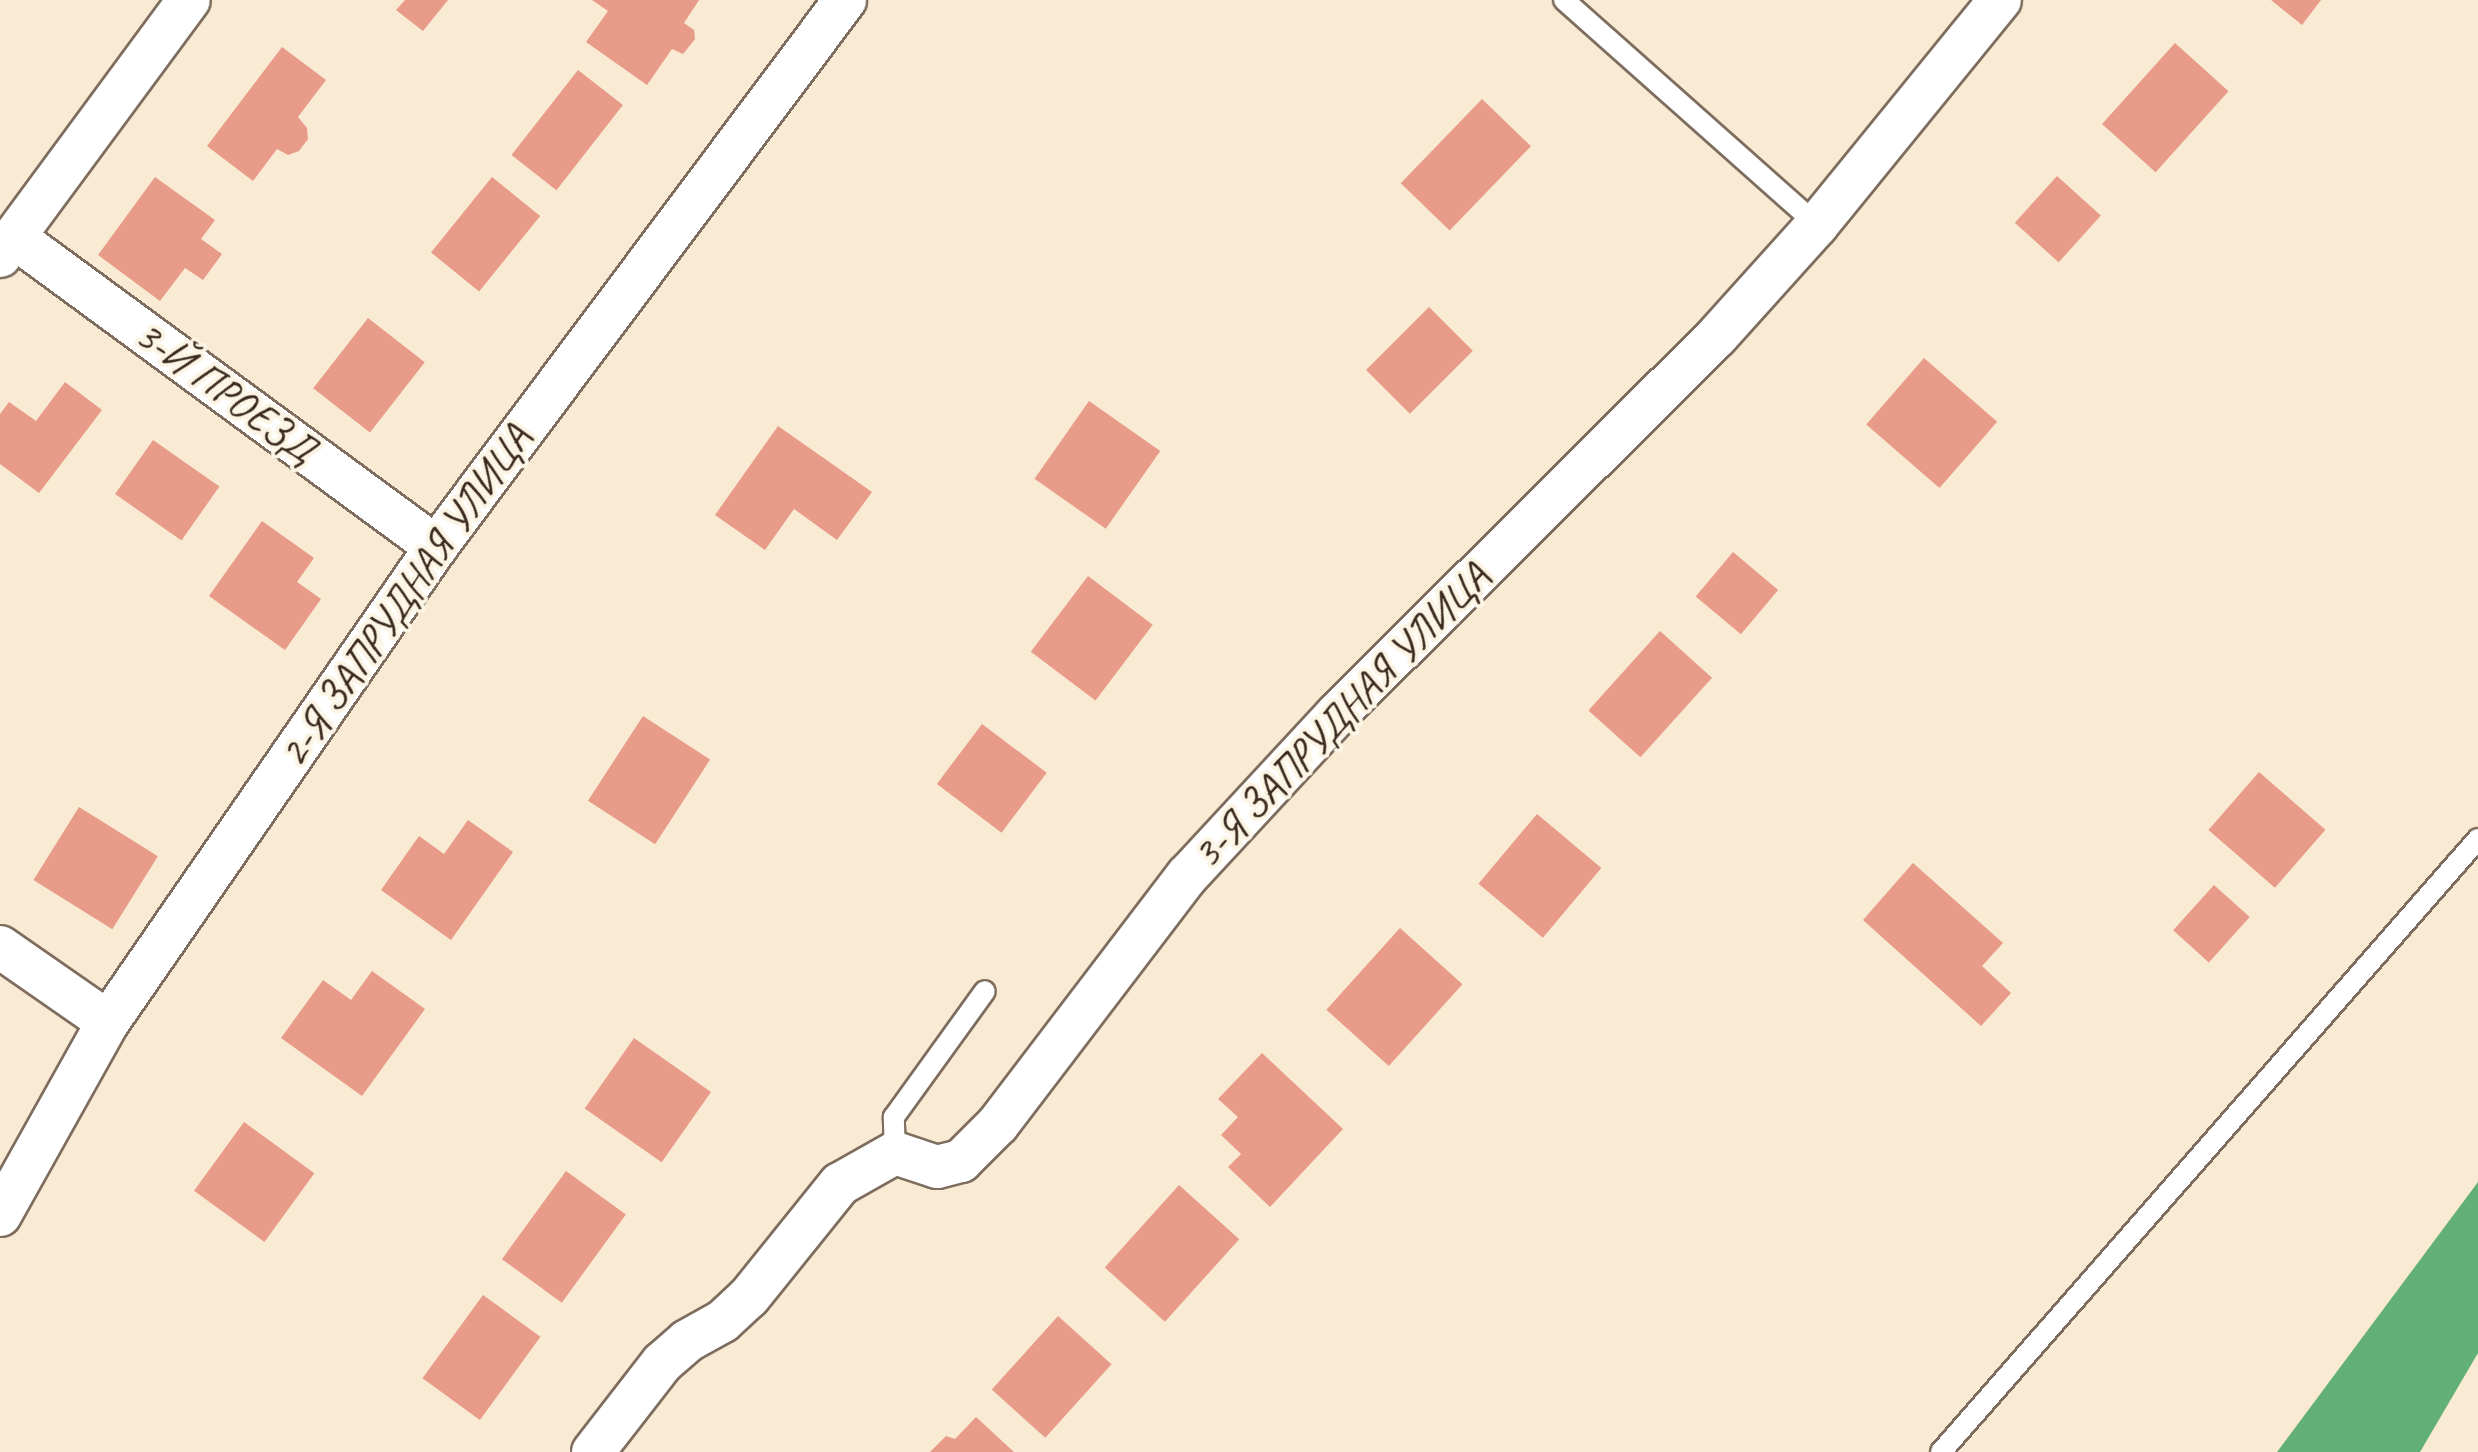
<!DOCTYPE html>
<html>
<head>
<meta charset="utf-8">
<style>
  body { margin:0 }
  #map { position:relative; width:2478px; height:1452px; overflow:hidden; background:#f9ead4; font-family:Caveat,sans-serif }
  div>[style] { position:absolute }
  .forest>* { inset:0; background:#63af78 }
  .building>* { inset:0; background:#e89b88; transform-origin:0 0 }
  .roads { filter:drop-shadow(2px 0 #7e6d5e) drop-shadow(-2px 0 #7e6d5e) drop-shadow(0 2px #7e6d5e) drop-shadow(0 -2px #7e6d5e) }
  .lane>* { height:20px; margin:-10px; padding:0 10px; transform-origin:10px; border-radius:10px; background:#fff }
  .street>* { height:42px; margin:-21px; padding:0 21px; transform-origin:21px; border-radius:21px; background:#fff }
  span { translate:-50% -50%; white-space:nowrap; text-align:center; line-height:1.15; -webkit-text-stroke:8px #fcf5e5; paint-order:stroke }
  .street-label { font-size:42px; color:#3b2a1e }
</style>
</head>
<body>
<div id="map">
  <div class="forest">
    <i style="clip-path:polygon(2478px 1182px,2478px 1353px,2420px 1452px,2277px 1452px)"></i>
  </div>
  <div class="building">
    <i style="clip-path:polygon(405px 0,448px 0,423px 31px,396px 10px)"></i>
    <i style="clip-path:polygon(592px 0,699px 0,684px 23px,694px 30px,695px 39px,683px 54px,672px 49px,647px 85px,586px 42px,608px 11px)"></i>
    <i style="clip-path:polygon(2271px 0,2321px 0,2302px 25px)"></i>
    <i style="left:2175px;top:43px;width:72px;height:109px;rotate:42deg"></i>
    <i style="clip-path:polygon(282px 47px,326px 80px,298px 117px,307px 128px,308px 139px,299px 151px,288px 155px,277px 149px,253px 181px,207px 146px)"></i>
    <i style="left:578px;top:70px;width:57px;height:108px;rotate:38deg"></i>
    <i style="left:1482px;top:99px;width:68px;height:117px;rotate:44deg"></i>
    <i style="left:2057px;top:176px;width:59px;height:63px;rotate:42deg"></i>
    <i style="clip-path:polygon(155px 177px,215px 220px,201px 239px,222px 254px,203px 280px,185px 268px,160px 301px,98px 255px)"></i>
    <i style="left:492px;top:177px;width:62px;height:97px;rotate:39deg"></i>
    <i style="left:1429px;top:307px;width:62px;height:89px;rotate:45deg"></i>
    <i style="left:368px;top:318px;width:72px;height:89px;rotate:38deg"></i>
    <i style="left:1924px;top:358px;width:97px;height:88px;rotate:41deg"></i>
    <i style="clip-path:polygon(65px 382px,102px 410px,39px 493px,0 464px,0 414px,9px 402px,36px 421px)"></i>
    <i style="left:1089px;top:401px;width:87px;height:95px;rotate:35deg"></i>
    <i style="clip-path:polygon(778px 426px,872px 492px,837px 540px,794px 509px,765px 550px,715px 515px)"></i>
    <i style="left:153px;top:440px;width:81px;height:66px;rotate:35deg"></i>
    <i style="clip-path:polygon(262px 521px,314px 558px,297px 582px,321px 599px,285px 650px,209px 596px)"></i>
    <i style="left:1733px;top:552px;width:59px;height:58px;rotate:40deg"></i>
    <i style="left:1088px;top:576px;width:81px;height:95px;rotate:37deg"></i>
    <i style="left:1660px;top:631px;width:70px;height:107px;rotate:42deg"></i>
    <i style="left:643px;top:716px;width:80px;height:101px;rotate:33deg"></i>
    <i style="left:982px;top:724px;width:81px;height:75px;rotate:37deg"></i>
    <i style="left:2259px;top:772px;width:88px;height:77px;rotate:41deg"></i>
    <i style="left:79px;top:807px;width:93px;height:86px;rotate:32deg"></i>
    <i style="left:1537px;top:814px;width:84px;height:91px;rotate:40deg"></i>
    <i style="clip-path:polygon(468px 820px,513px 852px,451px 940px,381px 890px,419px 836px,444px 854px)"></i>
    <i style="clip-path:polygon(1913px 863px,2003px 943px,1982px 966px,2011px 993px,1981px 1026px,1863px 920px)"></i>
    <i style="left:2214px;top:885px;width:48px;height:61px;rotate:42deg"></i>
    <i style="left:1400px;top:928px;width:84px;height:110px;rotate:42deg"></i>
    <i style="clip-path:polygon(372px 971px,425px 1009px,362px 1096px,281px 1038px,323px 980px,351px 1000px)"></i>
    <i style="left:634px;top:1038px;width:94px;height:86px;rotate:35deg"></i>
    <i style="clip-path:polygon(1262px 1053px,1343px 1129px,1270px 1207px,1228px 1167px,1241px 1154px,1221px 1135px,1238px 1117px,1218px 1099px)"></i>
    <i style="left:244px;top:1122px;width:87px;height:85px;rotate:36deg"></i>
    <i style="left:566px;top:1171px;width:74px;height:109px;rotate:36deg"></i>
    <i style="left:1179px;top:1185px;width:81px;height:111px;rotate:42deg"></i>
    <i style="left:483px;top:1295px;width:71px;height:103px;rotate:36deg"></i>
    <i style="left:1058px;top:1316px;width:72px;height:99px;rotate:42deg"></i>
    <i style="clip-path:polygon(976px 1417px,1014px 1452px,930px 1452px,946px 1436px,955px 1439px)"></i>
  </div>
  <div class="roads">
    <div class="lane">
      <i style="left:1564px;top:0;width:339px;rotate:41.6deg"></i>
      <i style="left:895px;top:1153px;width:36px;rotate:-92deg"></i>
      <i style="left:894px;top:1117px;width:155px;rotate:-54.2deg"></i>
      <i style="left:1941px;top:1452px;width:815px;rotate:-48.78deg"></i>
    </div>
    <div class="street">
      <i style="left:14px;top:237px;width:524px;rotate:36.3deg"></i>
      <i style="left:0;top:256px;width:318px;rotate:-53.6deg"></i>
      <i style="left:0;top:947px;width:131px;rotate:34.8deg"></i>
      <i style="left:0;top:1215px;width:221px;rotate:-60.8deg"></i>
      <i style="left:108px;top:1022px;width:577px;rotate:-55.37deg"></i>
      <i style="left:436px;top:547px;width:683px;rotate:-53.21deg"></i>
      <i style="left:593px;top:1452px;width:113px;rotate:-52.2deg"></i>
      <i style="left:662px;top:1363px;width:33px;rotate:-41deg"></i>
      <i style="left:687px;top:1341px;width:41px;rotate:-29.1deg"></i>
      <i style="left:723px;top:1321px;width:35px;rotate:-43deg"></i>
      <i style="left:749px;top:1297px;width:145px;rotate:-51.2deg"></i>
      <i style="left:840px;top:1184px;width:63px;rotate:-29.4deg"></i>
      <i style="left:895px;top:1153px;width:44px;rotate:18.4deg"></i>
      <i style="left:937px;top:1167px;width:25px;rotate:-14deg"></i>
      <i style="left:961px;top:1161px;width:52px;rotate:-45deg"></i>
      <i style="left:998px;top:1124px;width:313px;rotate:-52.7deg"></i>
      <i style="left:1188px;top:875px;width:219px;rotate:-47.2deg"></i>
      <i style="left:1337px;top:714px;width:536px;rotate:-44.85deg"></i>
      <i style="left:1717px;top:336px;width:149px;rotate:-48deg"></i>
      <i style="left:1817px;top:225px;width:290px;rotate:-50.9deg"></i>
    </div>
  </div>
  <div class="street-label">
    <span style="left:225px;top:392px;rotate:36deg">3-Й ПРОЕЗД</span>
    <span style="left:405px;top:596px;rotate:-55deg">2-Я ЗАПРУДНАЯ УЛИЦА</span>
    <span style="left:1341px;top:716px;rotate:-46deg">3-Я ЗАПРУДНАЯ УЛИЦА</span>
  </div>
</div>
</body>
</html>
